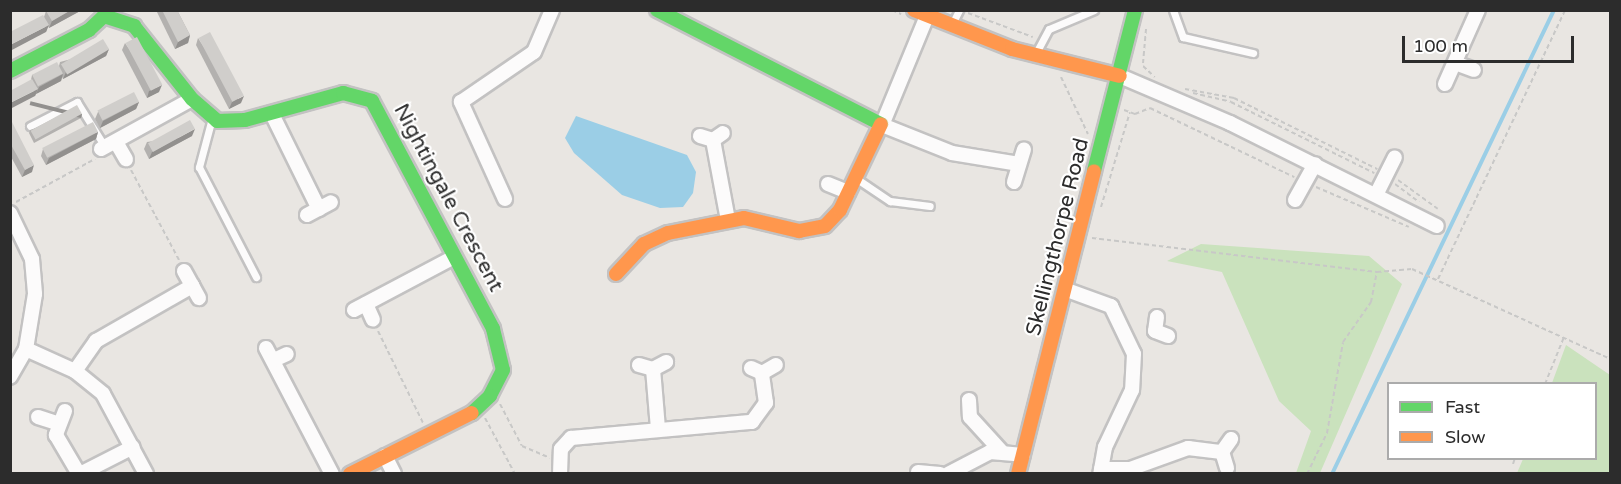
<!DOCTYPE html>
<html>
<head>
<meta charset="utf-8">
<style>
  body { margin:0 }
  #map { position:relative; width:1621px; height:484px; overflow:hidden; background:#e9e6e2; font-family:"Varela Round",sans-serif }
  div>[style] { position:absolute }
  .green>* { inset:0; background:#cae2bd }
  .water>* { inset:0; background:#9bcee6 }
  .stream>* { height:4px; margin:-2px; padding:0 2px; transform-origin:2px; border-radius:2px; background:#9bcee6 }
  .path>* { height:2px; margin-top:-1px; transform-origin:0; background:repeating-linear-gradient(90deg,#c8c8c7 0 4.5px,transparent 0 7.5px) }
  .roads { filter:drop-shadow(2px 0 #c3c2c2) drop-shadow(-2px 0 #c3c2c2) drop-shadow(0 2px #c3c2c2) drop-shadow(0 -2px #c3c2c2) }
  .lane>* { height:7px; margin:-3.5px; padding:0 3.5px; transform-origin:3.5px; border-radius:3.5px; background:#fcfbfb }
  .street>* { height:14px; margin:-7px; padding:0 7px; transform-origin:7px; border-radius:7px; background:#fcfbfb }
  .fast>* { height:14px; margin:-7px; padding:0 7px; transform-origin:7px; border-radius:7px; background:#63d668 }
  .slow>* { height:14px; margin:-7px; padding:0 7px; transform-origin:7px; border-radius:7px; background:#ff974d }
  .wall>* { inset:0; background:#b3b1af }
  .shaded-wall>* { inset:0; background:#92908e; transform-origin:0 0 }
  .building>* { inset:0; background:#d0cecb; transform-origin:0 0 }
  span { translate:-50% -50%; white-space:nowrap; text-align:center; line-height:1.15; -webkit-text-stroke:4.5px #fff; paint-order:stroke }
  .street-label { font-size:21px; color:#2c2c2c }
  .frame { position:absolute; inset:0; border:12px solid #2c2c2c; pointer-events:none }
  .legend { position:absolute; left:1387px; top:382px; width:210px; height:78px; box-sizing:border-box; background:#fff; border:2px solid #ababab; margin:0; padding:8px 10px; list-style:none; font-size:18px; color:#2c2c2c }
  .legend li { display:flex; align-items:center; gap:12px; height:30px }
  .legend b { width:30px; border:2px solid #ababab }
  .scale { position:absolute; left:1402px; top:36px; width:172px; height:27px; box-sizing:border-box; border:3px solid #2c2c2c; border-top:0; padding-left:8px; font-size:18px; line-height:21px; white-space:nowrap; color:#2c2c2c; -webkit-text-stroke:4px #fff; paint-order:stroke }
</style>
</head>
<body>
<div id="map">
  <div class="green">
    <i style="clip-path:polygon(1201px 244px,1369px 256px,1402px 284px,1320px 473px,1296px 473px,1311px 431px,1279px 401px,1222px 272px,1167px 261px)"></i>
    <i style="clip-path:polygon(1566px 345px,1610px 375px,1610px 473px,1517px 473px,1523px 459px,1596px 458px,1596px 384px,1552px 383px)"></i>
  </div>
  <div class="water">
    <i style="clip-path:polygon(576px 116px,687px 155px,696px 172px,693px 193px,683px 207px,660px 208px,622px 195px,574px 153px,565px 138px)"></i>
  </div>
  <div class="stream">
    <i style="left:1332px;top:474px;width:514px;rotate:-64.43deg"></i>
  </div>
  <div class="path">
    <i style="left:892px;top:10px;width:10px;rotate:24deg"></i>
    <i style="left:968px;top:13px;width:69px;rotate:20.3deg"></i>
    <i style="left:1146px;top:29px;width:37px;rotate:95deg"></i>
    <i style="left:1143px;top:66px;width:16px;rotate:43deg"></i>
    <i style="left:1061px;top:77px;width:63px;rotate:64.7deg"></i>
    <i style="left:1185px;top:89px;width:50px;rotate:10.4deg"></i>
    <i style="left:1234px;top:98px;width:160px;rotate:26.4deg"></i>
    <i style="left:1193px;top:93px;width:39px;rotate:13deg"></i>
    <i style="left:1231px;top:102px;width:160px;rotate:26.4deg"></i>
    <i style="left:1124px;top:110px;width:12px;rotate:20deg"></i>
    <i style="left:1135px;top:114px;width:16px;rotate:-22deg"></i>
    <i style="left:1150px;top:108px;width:160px;rotate:25.6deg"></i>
    <i style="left:131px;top:170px;width:102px;rotate:61.9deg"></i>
    <i style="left:1398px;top:180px;width:49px;rotate:35.9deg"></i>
    <i style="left:1395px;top:184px;width:30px;rotate:37deg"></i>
    <i style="left:1316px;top:187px;width:101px;rotate:23.3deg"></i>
    <i style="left:16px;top:202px;width:90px;rotate:-28.6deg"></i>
    <i style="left:1101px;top:207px;width:99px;rotate:-73deg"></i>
    <i style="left:1092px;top:238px;width:287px;rotate:6.8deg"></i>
    <i style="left:1377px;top:272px;width:35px;rotate:-5deg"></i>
    <i style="left:1412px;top:269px;width:217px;rotate:24.4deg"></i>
    <i style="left:1438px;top:279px;width:297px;rotate:-64.7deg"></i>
    <i style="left:378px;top:331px;width:102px;rotate:63.9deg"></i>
    <i style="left:1545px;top:384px;width:51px;rotate:-68deg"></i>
    <i style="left:500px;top:404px;width:47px;rotate:62.4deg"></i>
    <i style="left:522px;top:446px;width:30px;rotate:23deg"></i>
    <i style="left:485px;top:418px;width:64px;rotate:61.8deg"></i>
    <i style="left:1513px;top:464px;width:6px;rotate:-72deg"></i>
    <i style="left:1307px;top:474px;width:46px;rotate:-64deg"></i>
    <i style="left:1327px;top:433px;width:92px;rotate:-80deg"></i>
    <i style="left:1343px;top:342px;width:49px;rotate:-55deg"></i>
    <i style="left:1371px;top:302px;width:31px;rotate:-79deg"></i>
  </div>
  <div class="roads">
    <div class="lane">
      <i style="left:1173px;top:10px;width:29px;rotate:70deg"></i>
      <i style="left:1183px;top:37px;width:72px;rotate:12.9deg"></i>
      <i style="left:952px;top:24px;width:16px;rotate:-63deg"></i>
      <i style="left:1036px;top:53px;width:27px;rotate:-62deg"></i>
      <i style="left:1049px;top:29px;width:49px;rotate:-22.9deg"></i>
      <i style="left:212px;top:118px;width:51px;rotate:104.9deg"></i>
      <i style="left:199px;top:167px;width:124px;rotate:62.6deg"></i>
      <i style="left:30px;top:126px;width:53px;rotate:-27.1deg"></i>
      <i style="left:77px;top:102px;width:53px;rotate:58.1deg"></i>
      <i style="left:857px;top:179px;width:40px;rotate:34deg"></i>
      <i style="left:890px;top:201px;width:40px;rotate:7.1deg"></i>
    </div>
    <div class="street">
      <i style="left:927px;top:16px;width:118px;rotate:112.4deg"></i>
      <i style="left:882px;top:125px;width:75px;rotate:21.8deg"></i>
      <i style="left:952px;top:153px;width:68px;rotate:9.3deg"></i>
      <i style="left:1455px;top:63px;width:20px;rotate:20deg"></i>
      <i style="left:1120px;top:76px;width:120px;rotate:23.1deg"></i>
      <i style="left:1230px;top:123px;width:231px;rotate:26.5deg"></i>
      <i style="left:1445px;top:84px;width:81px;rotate:-66deg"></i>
      <i style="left:272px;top:114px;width:106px;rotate:63.7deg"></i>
      <i style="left:700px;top:136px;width:14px;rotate:17deg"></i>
      <i style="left:713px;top:140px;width:12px;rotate:-35deg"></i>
      <i style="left:713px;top:140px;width:81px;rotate:79.4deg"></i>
      <i style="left:116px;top:142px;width:20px;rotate:60deg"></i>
      <i style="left:101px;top:149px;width:104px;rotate:-28.8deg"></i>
      <i style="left:1014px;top:182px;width:34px;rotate:-73deg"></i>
      <i style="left:828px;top:184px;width:22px;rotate:22deg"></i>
      <i style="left:1376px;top:195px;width:42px;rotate:-63.4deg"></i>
      <i style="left:505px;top:199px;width:107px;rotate:-114.4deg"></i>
      <i style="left:461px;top:102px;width:88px;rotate:-34.4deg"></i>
      <i style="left:534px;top:52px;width:46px;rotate:-66.8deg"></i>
      <i style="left:1295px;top:200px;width:41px;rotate:-60.9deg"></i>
      <i style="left:10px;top:213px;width:51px;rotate:64.4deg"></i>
      <i style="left:32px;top:259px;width:35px;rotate:85deg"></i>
      <i style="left:35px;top:294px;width:56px;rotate:99.3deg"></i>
      <i style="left:26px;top:349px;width:32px;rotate:120deg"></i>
      <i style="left:307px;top:215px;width:27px;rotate:-28deg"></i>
      <i style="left:184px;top:271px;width:31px;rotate:61deg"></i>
      <i style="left:1067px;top:290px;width:47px;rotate:20deg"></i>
      <i style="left:1111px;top:306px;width:53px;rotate:64.4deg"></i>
      <i style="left:1134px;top:354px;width:36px;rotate:93deg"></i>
      <i style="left:1132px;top:390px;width:63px;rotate:115.3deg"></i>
      <i style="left:1105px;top:447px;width:27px;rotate:100deg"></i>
      <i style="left:366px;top:304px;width:17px;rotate:66deg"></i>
      <i style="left:354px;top:310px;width:113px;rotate:-27.9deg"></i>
      <i style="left:1157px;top:317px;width:14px;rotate:98deg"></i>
      <i style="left:1155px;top:331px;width:14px;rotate:21deg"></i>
      <i style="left:266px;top:348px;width:142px;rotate:62.4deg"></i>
      <i style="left:26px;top:349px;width:54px;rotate:24.2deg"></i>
      <i style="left:75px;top:371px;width:36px;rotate:39deg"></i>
      <i style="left:103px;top:394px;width:91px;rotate:61.7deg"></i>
      <i style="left:274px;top:360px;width:14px;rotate:-25deg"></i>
      <i style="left:639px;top:365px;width:15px;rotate:16deg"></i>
      <i style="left:653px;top:369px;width:15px;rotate:-28deg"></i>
      <i style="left:751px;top:368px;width:12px;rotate:24deg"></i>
      <i style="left:762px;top:373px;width:16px;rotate:-30deg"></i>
      <i style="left:653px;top:369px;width:60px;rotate:85.2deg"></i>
      <i style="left:75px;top:371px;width:37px;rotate:-55deg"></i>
      <i style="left:96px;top:341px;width:111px;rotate:-29.8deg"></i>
      <i style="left:969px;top:400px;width:17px;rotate:87deg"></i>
      <i style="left:970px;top:417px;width:46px;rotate:47.6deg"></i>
      <i style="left:65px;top:411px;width:26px;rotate:111deg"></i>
      <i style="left:56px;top:435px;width:45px;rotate:59.5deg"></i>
      <i style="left:38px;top:417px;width:20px;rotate:18deg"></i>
      <i style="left:385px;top:456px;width:20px;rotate:63deg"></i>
      <i style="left:1227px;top:468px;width:17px;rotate:-107deg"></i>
      <i style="left:1222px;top:452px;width:16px;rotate:-55deg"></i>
      <i style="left:1101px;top:469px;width:29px"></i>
      <i style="left:1130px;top:469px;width:62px;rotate:-19.9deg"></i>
      <i style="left:1188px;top:448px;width:34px;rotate:7deg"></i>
      <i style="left:918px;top:472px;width:22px;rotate:5deg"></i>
      <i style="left:80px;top:474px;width:59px;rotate:-27deg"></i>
      <i style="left:560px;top:474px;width:25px;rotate:-88deg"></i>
      <i style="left:561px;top:449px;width:15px;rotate:-48deg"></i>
      <i style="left:571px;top:438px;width:182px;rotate:-5.1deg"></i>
      <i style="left:752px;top:422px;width:24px;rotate:-54deg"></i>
      <i style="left:766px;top:403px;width:30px;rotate:-98deg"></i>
      <i style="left:948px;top:474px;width:47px;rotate:-27.6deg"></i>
      <i style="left:990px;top:452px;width:33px;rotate:5deg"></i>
    </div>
    <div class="fast">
      <i style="left:657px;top:10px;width:251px;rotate:27deg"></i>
      <i style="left:10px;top:71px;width:89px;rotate:-27.4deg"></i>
      <i style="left:89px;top:30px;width:21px;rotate:-43deg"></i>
      <i style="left:104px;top:16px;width:32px;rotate:18deg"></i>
      <i style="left:134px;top:26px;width:93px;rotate:51.5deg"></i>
      <i style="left:192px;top:99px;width:33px;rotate:41deg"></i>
      <i style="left:217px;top:121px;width:28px;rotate:-2deg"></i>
      <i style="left:245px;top:120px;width:102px;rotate:-15.4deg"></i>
      <i style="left:343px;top:93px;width:30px;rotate:15deg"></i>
      <i style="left:372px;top:101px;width:258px;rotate:62deg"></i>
      <i style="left:493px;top:329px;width:42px;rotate:76.3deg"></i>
      <i style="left:503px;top:370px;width:29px;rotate:117deg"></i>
      <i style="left:490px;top:396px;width:25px;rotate:137deg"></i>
      <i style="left:1094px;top:171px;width:166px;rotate:-75.7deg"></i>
    </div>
    <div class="slow">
      <i style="left:914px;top:10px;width:105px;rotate:21.7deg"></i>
      <i style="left:1012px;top:49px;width:111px;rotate:14deg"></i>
      <i style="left:616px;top:274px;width:41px;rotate:-47deg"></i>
      <i style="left:644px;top:244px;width:26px;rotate:-25deg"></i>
      <i style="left:668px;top:233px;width:77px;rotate:-11.2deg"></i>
      <i style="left:744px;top:218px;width:57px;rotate:13.3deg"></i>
      <i style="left:799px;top:231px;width:26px;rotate:-11deg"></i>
      <i style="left:825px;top:226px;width:22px;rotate:-47deg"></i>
      <i style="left:840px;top:210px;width:95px;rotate:-64.5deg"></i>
      <i style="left:350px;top:474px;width:136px;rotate:-26.6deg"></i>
      <i style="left:1018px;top:474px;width:312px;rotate:-75.9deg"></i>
    </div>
  </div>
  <div class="wall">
    <i style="clip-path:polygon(48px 10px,82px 10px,49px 28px,48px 26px,46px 32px,44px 17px,46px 11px)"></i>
    <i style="clip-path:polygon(156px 10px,177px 10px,190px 35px,188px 43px,175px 49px)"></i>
    <i style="clip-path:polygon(198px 38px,241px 103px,229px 109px,196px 45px)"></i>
    <i style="clip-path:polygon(125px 43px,159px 92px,147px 98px,122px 50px)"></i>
    <i style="clip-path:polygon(109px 49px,106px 56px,63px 79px,62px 77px,61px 81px,36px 94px,35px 96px,31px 80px,32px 75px,59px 66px,60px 62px)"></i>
    <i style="clip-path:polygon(139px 102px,136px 109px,100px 128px,95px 119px,98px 112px)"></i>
    <i style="clip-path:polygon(82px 114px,81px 118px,34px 143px,29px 133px,30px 130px)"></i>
    <i style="clip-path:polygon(10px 122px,32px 172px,22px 177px,10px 155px)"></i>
    <i style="clip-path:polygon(98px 132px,96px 139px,46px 165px,41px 156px,43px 149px)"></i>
    <i style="clip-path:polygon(192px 136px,149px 159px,144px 149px,147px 142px)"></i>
  </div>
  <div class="shaded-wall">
    <i style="clip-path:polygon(71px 10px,82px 10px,49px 28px,52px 21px)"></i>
    <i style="clip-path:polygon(49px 25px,46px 32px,10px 51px,10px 45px)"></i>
    <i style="clip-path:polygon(190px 35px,188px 43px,175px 49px,178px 42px)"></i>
    <i style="clip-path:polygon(109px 49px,106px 56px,63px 79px,66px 72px)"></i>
    <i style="clip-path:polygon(63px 74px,61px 81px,36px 94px,39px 87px)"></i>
    <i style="clip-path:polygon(162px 85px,159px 92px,147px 98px,149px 91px)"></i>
    <i style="clip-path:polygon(38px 89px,35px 96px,10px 109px,10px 103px)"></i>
    <i style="clip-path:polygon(244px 96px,241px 103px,229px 109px,232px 102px)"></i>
    <i style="clip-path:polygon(139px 102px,136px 109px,100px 128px,103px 121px)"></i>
    <i style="left:82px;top:114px;width:4px;height:53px;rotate:104deg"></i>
    <i style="clip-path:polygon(195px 129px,192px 136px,149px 159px,152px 152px)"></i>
    <i style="clip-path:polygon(98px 132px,96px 139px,46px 165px,49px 158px)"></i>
    <i style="clip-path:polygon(34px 165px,32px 172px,22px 177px,25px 170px)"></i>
  </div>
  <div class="building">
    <i style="clip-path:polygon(48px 10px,71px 10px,52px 21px,46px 11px)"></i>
    <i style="clip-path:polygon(162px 10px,177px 10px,190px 35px,178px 42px)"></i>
    <i style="clip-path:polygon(43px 15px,49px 25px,10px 45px,10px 32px)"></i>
    <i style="left:210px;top:32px;width:72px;height:13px;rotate:62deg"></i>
    <i style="left:137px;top:37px;width:54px;height:13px;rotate:62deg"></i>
    <i style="left:103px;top:39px;width:12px;height:49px;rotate:59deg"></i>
    <i style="left:57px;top:62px;width:13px;height:28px;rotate:63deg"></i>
    <i style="clip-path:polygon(32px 79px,38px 89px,10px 103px,10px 91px)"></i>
    <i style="left:134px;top:92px;width:11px;height:41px;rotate:63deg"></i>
    <i style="left:77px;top:105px;width:10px;height:53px;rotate:61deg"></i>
    <i style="left:190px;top:120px;width:10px;height:48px;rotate:61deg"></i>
    <i style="clip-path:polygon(10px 122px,12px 122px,34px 165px,25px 170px,10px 143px)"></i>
    <i style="left:93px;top:122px;width:11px;height:57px;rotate:63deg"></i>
  </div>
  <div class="street-label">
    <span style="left:448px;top:198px;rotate:62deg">Nightingale Crescent</span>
    <span style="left:1058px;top:237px;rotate:-76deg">Skellingthorpe Road</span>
  </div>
  <div class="frame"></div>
  <ul class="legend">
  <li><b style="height:8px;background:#63d668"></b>Fast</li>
  <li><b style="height:8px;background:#ff974d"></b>Slow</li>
  </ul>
  <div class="scale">100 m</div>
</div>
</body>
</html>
